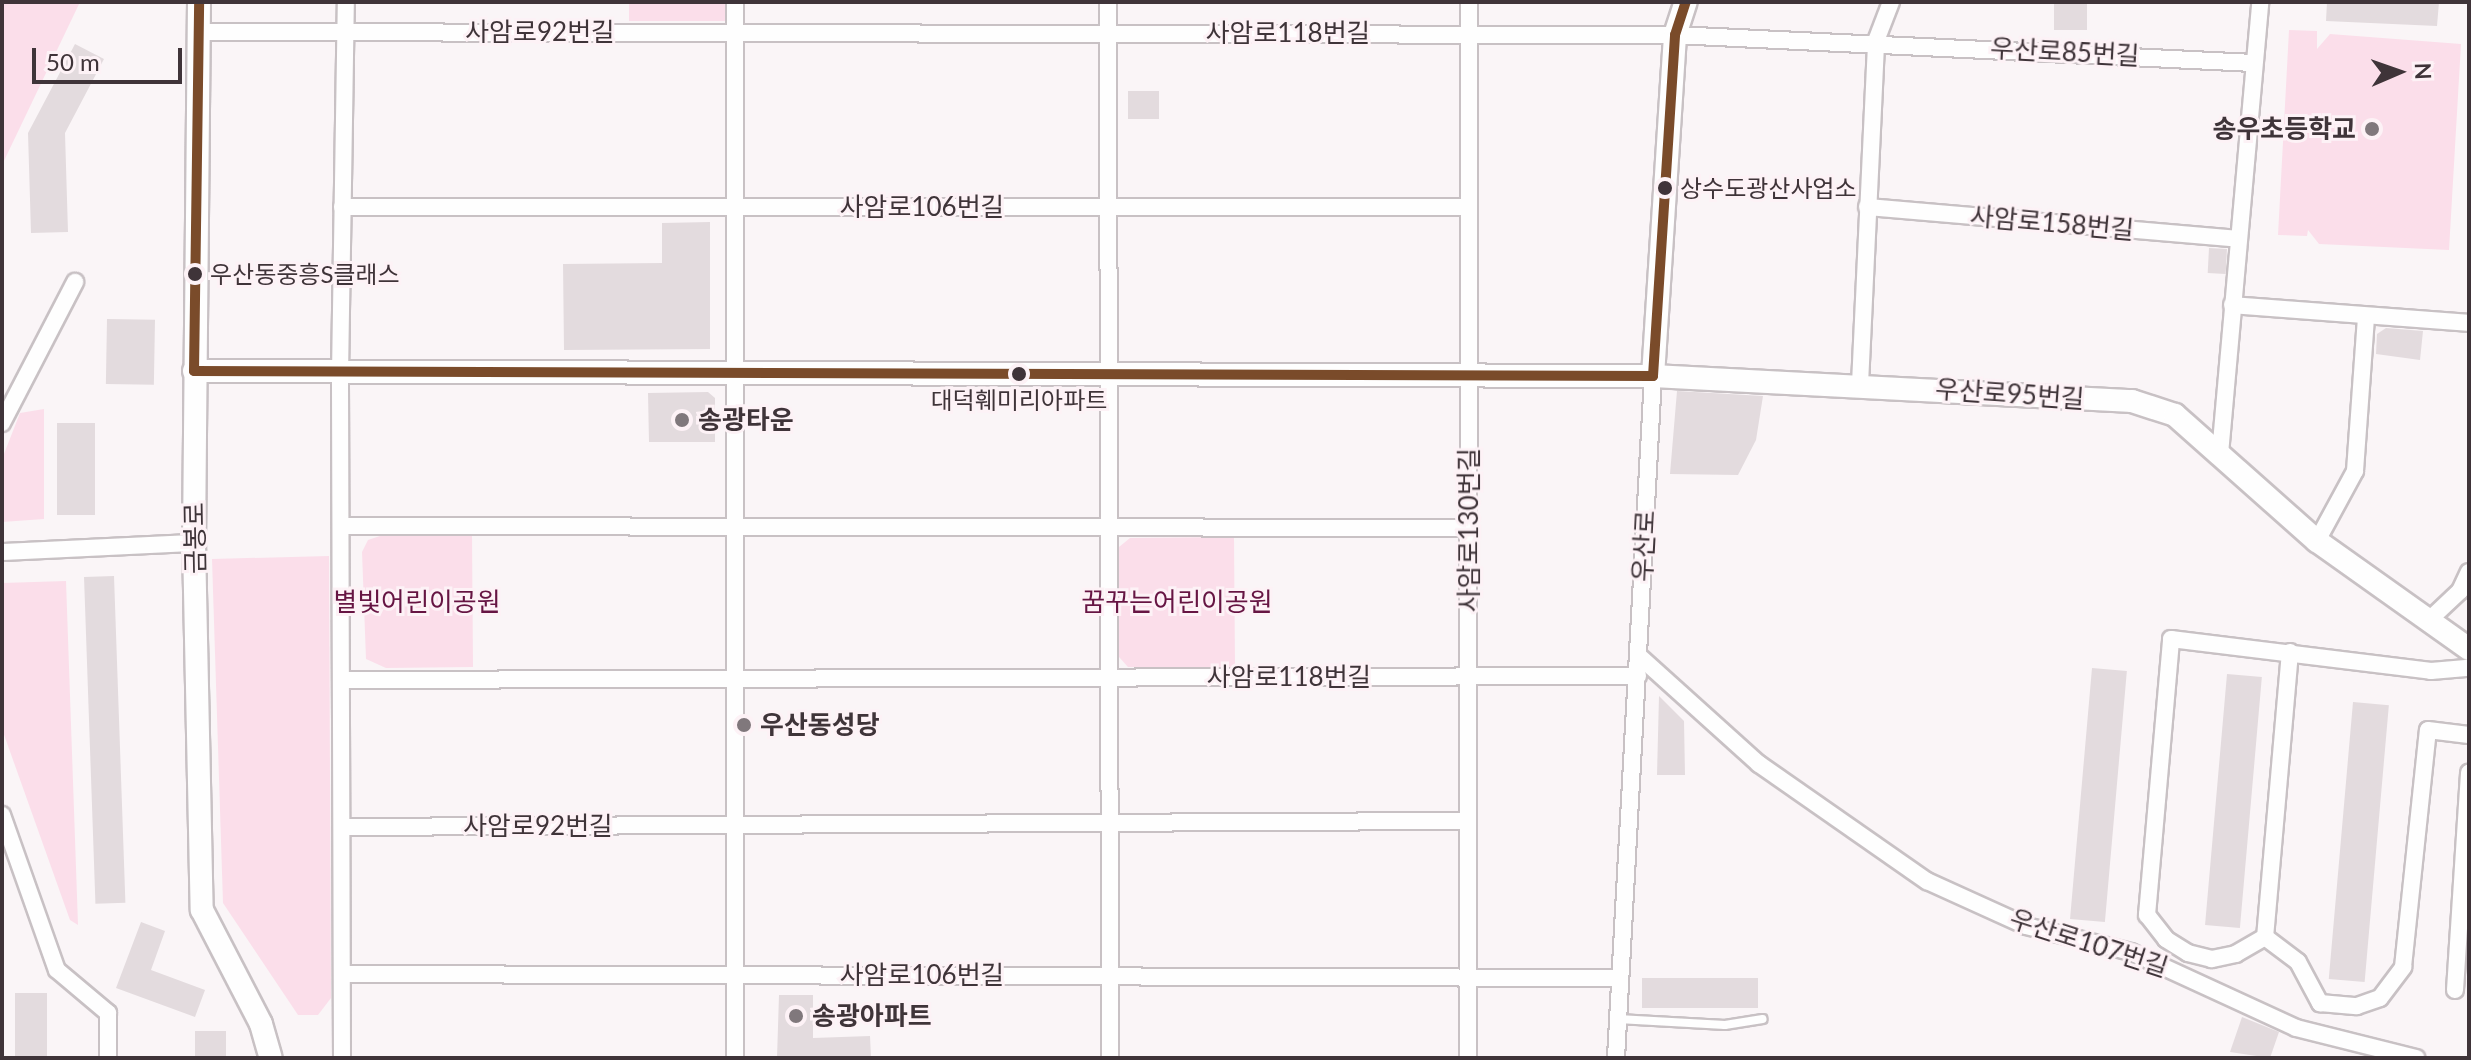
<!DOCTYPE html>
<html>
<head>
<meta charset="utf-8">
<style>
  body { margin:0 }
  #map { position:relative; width:2471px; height:1060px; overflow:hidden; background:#faf5f7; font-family:Lato,"Noto Sans KR",sans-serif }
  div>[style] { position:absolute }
  .green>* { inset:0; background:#fbdeea; transform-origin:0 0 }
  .building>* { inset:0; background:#e3dbde; transform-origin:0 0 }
  .roads { filter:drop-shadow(2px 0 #c8c1c4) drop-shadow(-2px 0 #c8c1c4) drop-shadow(0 2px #c8c1c4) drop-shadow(0 -2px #c8c1c4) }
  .lane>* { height:8px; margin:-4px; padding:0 4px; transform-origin:4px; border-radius:4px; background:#fefefe }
  .street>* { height:16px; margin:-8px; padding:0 8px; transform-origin:8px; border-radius:8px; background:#fefefe }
  .secondary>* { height:22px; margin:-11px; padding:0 11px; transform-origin:11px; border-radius:11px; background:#fefefe }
  .bus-1>* { height:10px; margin:-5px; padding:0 5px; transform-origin:5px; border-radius:5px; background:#7a4b2a }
  .dots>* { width:22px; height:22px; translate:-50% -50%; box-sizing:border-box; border:4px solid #fdf2f6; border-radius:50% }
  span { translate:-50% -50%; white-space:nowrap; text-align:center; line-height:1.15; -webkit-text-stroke:6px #fdf2f6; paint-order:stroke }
  .bus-label { font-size:24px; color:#3f3439 }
  .left { translate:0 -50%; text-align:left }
  .street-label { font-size:26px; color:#3f3439 }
  .poi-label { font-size:26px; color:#3f3439; font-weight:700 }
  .right { translate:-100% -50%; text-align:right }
  .park-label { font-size:26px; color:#661543 }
  .frame { position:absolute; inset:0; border:4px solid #3f3439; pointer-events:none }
  .north { position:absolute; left:2359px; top:32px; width:80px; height:80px; -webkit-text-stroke:6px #fdf2f6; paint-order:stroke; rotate:88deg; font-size:22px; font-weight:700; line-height:32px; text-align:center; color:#3f3439 }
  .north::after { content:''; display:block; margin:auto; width:28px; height:36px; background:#3f3439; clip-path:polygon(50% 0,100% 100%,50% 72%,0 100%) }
  .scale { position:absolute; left:32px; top:48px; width:150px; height:36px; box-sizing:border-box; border:4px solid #3f3439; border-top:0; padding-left:10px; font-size:24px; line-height:28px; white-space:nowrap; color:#3f3439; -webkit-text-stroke:6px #fdf2f6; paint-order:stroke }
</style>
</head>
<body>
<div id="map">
  <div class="green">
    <i style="clip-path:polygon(2px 2px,80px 2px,2px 165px)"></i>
    <i style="left:629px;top:2px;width:98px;height:19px"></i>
    <i style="clip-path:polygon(2289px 30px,2317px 31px,2317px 49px,2330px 34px,2461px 44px,2449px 250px,2319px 244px,2308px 230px,2307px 236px,2278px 235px)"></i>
    <i style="clip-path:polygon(44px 409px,44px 519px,2px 522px,2px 459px,20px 413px)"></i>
    <i style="clip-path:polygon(472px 534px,473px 667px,386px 668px,366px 659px,362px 552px,368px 540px,383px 535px)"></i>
    <i style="clip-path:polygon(1234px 537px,1235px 667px,1128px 667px,1119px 657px,1119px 547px,1130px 538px)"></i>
    <i style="clip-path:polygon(329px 556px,331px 998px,318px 1015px,298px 1015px,223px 903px,212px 559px)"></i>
    <i style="clip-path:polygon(66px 581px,78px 925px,70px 920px,2px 729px,2px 583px)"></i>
  </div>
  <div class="building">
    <i style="left:2054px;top:2px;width:33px;height:28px"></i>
    <i style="clip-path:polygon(2327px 2px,2439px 2px,2437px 26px,2326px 21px)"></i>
    <i style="clip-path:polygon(75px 44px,104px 59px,65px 133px,68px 232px,31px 233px,28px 133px)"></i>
    <i style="left:1128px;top:91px;width:31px;height:28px"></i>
    <i style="clip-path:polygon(710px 222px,710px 349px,564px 350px,563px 264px,662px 263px,662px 223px)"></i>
    <i style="left:2209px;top:248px;width:18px;height:25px;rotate:3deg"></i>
    <i style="left:107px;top:319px;width:48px;height:65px;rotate:1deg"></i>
    <i style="clip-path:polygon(2386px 328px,2423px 331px,2420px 360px,2376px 354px,2377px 334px)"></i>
    <i style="clip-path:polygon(1677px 391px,1763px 396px,1756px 440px,1738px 475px,1670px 474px)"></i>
    <i style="clip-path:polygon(708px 392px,715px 398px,715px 442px,649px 442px,648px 393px)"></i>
    <i style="left:57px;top:423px;width:38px;height:92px"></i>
    <i style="left:114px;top:576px;width:327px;height:30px;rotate:88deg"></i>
    <i style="left:2092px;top:668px;width:35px;height:252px;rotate:5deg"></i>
    <i style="left:2227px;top:674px;width:35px;height:252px;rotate:5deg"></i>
    <i style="clip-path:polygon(1659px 696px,1684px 721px,1685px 775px,1657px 775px)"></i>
    <i style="left:2353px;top:702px;width:36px;height:278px;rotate:5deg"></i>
    <i style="clip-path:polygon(141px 922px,165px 931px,151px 970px,205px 990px,195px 1017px,116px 988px)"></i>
    <i style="left:1642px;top:978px;width:116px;height:30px"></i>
    <i style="left:15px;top:993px;width:32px;height:65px"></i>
    <i style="clip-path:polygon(779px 995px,813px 995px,813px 1038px,870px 1036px,871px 1058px,777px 1058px)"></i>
    <i style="clip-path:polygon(2242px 1017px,2279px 1032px,2270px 1058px,2230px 1052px)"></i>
    <i style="left:195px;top:1031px;width:31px;height:27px"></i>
  </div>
  <div class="roads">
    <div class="lane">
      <i style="left:1618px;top:1019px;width:107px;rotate:3.2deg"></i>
      <i style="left:1725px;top:1025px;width:38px;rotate:-9deg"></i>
    </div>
    <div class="street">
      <i style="left:735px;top:2px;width:1056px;rotate:90deg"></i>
      <i style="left:1108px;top:2px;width:1056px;rotate:89.89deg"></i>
      <i style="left:199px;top:32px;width:1476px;rotate:0.12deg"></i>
      <i style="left:1675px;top:35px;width:580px;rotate:2.77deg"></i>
      <i style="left:342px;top:207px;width:1127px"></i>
      <i style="left:1867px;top:207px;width:371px;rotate:4.9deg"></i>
      <i style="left:2232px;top:305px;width:238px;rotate:4.3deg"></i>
      <i style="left:1860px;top:384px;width:343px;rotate:-87.3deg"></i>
      <i style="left:1876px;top:41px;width:42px;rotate:-69deg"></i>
      <i style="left:2px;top:423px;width:159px;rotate:-62.6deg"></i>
      <i style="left:2220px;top:454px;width:454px;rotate:-84.9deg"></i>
      <i style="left:342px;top:526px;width:1127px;rotate:0.1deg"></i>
      <i style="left:2317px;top:541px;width:80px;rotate:-61.5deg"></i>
      <i style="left:2355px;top:471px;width:155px;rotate:-85.9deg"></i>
      <i style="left:2px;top:552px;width:192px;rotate:-2.7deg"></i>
      <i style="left:2427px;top:622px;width:45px;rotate:-43.2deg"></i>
      <i style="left:2460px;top:591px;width:21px;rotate:-65deg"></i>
      <i style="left:2290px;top:652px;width:286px;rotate:95deg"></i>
      <i style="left:2265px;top:937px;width:41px;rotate:37.1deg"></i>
      <i style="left:2298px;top:962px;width:47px;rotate:61.8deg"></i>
      <i style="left:2320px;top:1003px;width:37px;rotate:5deg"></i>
      <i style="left:2357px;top:1006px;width:24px;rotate:-19deg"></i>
      <i style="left:2380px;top:998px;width:39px;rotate:-53deg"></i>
      <i style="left:2403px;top:967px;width:238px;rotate:-84deg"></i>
      <i style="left:2428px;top:730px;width:41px;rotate:7deg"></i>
      <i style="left:1639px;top:656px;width:161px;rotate:42deg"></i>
      <i style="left:1759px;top:764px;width:205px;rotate:34.9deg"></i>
      <i style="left:1927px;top:881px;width:109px;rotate:24.4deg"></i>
      <i style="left:2026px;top:926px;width:108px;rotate:13.9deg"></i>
      <i style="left:2131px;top:952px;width:182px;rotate:24.7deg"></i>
      <i style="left:2296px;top:1028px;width:124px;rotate:14deg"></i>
      <i style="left:343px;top:680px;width:1295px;rotate:-0.18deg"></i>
      <i style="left:2px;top:815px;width:164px;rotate:70.5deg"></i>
      <i style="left:57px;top:970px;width:67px;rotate:40.1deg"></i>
      <i style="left:108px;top:1013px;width:45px;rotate:90deg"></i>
      <i style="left:342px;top:827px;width:1126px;rotate:-0.31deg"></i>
      <i style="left:2265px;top:937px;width:34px;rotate:150deg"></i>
      <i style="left:2236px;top:954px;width:25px;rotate:168deg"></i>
      <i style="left:2212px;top:959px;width:25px;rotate:-166deg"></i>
      <i style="left:2188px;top:953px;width:26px;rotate:-148deg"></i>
      <i style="left:2166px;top:939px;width:31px;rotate:-128deg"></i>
      <i style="left:2147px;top:915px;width:277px;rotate:-85deg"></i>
      <i style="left:2171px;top:639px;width:262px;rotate:7deg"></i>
      <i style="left:2431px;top:671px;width:38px;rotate:-5deg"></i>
      <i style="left:343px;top:974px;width:1276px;rotate:0.18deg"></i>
      <i style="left:2455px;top:990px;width:218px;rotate:-86.3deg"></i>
      <i style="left:342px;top:1058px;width:684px;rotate:-90.17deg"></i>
      <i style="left:340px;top:374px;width:372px;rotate:-89.1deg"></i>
      <i style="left:1468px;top:1058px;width:1056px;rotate:-89.95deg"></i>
      <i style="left:1616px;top:1058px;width:683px;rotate:-86.89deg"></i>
    </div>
    <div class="secondary">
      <i style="left:199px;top:2px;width:541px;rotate:90.53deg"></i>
      <i style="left:194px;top:543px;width:367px;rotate:88.8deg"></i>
      <i style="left:202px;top:910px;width:128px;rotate:62.6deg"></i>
      <i style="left:261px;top:1024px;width:35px;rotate:74deg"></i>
      <i style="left:194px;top:371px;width:1459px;rotate:0.2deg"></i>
      <i style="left:1653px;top:376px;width:480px;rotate:3deg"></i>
      <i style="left:2132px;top:401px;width:45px;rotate:18deg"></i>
      <i style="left:2175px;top:415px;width:190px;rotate:41.6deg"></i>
      <i style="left:2317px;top:541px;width:186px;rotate:35.4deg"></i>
      <i style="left:1653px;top:376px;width:342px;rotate:-86.3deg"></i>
      <i style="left:1675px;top:35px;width:35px;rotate:-72deg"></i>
    </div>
  </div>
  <div class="bus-1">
    <i style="left:194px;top:371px;width:1459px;rotate:0.2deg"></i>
    <i style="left:194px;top:371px;width:369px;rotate:-89.2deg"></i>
    <i style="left:1653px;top:376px;width:342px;rotate:-86.3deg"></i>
    <i style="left:1675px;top:35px;width:35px;rotate:-72deg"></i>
  </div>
  <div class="dots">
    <i style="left:2372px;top:129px;background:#80787c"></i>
    <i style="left:1665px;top:188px;background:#3f3439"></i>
    <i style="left:195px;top:274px;background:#3f3439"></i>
    <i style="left:1019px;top:374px;background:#3f3439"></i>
    <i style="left:682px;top:420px;background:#80787c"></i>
    <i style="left:744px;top:725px;background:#80787c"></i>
    <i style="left:796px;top:1016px;background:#80787c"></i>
  </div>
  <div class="bus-label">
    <span class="left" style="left:1680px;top:188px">상수도광산사업소</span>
    <span class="left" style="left:210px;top:274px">우산동중흥S클래스</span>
    <span style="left:1019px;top:400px">대덕훼미리아파트</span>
  </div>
  <div class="street-label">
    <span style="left:540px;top:32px">사암로92번길</span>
    <span style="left:1288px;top:33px">사암로118번길</span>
    <span style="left:2065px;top:52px;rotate:3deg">우산로85번길</span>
    <span style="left:922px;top:207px">사암로106번길</span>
    <span style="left:2052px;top:223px;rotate:5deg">사암로158번길</span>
    <span style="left:2010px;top:394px;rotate:4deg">우산로95번길</span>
    <span style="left:1469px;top:530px;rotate:-90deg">사암로130번길</span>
    <span style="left:195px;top:538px;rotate:-91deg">금봉로</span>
    <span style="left:1644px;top:546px;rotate:-87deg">우산로</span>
    <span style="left:1289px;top:677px">사암로118번길</span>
    <span style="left:538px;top:826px">사암로92번길</span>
    <span style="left:2089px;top:943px;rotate:18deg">우산로107번길</span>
    <span style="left:922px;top:975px">사암로106번길</span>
  </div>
  <div class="poi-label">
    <span class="right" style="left:2356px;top:129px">송우초등학교</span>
    <span class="left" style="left:698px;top:420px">송광타운</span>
    <span class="left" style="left:760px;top:725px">우산동성당</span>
    <span class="left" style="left:812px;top:1016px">송광아파트</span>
  </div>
  <div class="park-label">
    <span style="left:417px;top:602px">별빛어린이공원</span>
    <span style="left:1177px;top:602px">꿈꾸는어린이공원</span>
  </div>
  <div class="frame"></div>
  <div class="north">N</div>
  <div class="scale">50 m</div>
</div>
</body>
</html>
